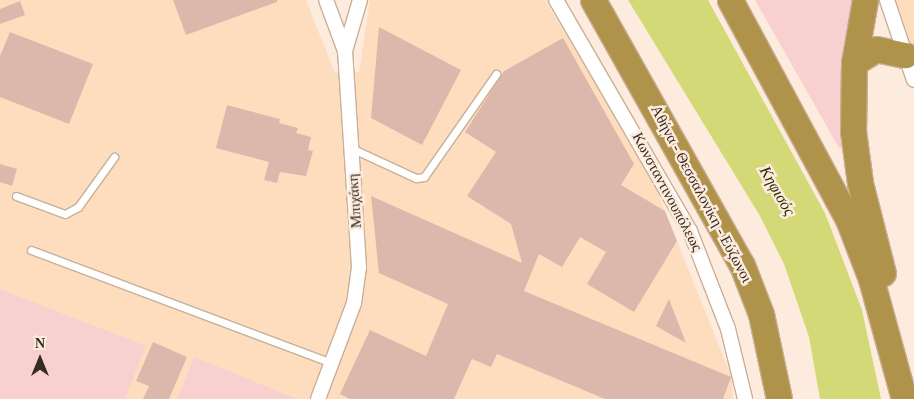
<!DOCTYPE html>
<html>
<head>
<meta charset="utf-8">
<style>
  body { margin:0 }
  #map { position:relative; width:914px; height:399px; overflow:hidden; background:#fdecdd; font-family:Georgia,serif }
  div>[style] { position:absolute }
  .built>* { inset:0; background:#feddbe }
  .green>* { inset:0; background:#f8d0cf }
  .water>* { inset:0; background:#d4d978 }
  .building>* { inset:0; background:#dbb8ab }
  .roads { filter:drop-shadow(1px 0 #c9af96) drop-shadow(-1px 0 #c9af96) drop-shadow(0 1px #c9af96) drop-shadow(0 -1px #c9af96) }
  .lane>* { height:7px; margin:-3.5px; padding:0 3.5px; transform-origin:3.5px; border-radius:3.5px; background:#fff }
  .street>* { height:14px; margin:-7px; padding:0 7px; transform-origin:7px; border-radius:7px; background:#fff }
  .highway>* { height:25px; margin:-12.5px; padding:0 12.5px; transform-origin:12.5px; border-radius:12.5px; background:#b0934a }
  span { translate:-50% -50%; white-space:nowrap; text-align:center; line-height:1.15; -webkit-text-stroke:5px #fdecdd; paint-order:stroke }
  .street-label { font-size:15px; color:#352b21 }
  .water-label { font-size:16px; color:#2c2d03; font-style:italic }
  .north { position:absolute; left:15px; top:334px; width:50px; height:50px; -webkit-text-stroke:4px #fdecdd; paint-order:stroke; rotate:0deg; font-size:14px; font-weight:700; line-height:20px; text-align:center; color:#352b21 }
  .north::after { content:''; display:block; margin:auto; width:18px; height:22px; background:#352b21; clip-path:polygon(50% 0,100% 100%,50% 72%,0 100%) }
</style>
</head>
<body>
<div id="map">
  <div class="built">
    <i style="clip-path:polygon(0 0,306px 0,335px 73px,359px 72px,370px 0,545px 0,651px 176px,732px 378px,733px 399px,0 399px)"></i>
    <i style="clip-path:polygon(896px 0,914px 0,914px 53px,907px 33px)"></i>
  </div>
  <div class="green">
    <i style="clip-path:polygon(755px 0,860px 0,844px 148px,839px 148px)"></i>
    <i style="clip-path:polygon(0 289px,146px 346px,126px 397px,129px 399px,0 399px)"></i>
    <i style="clip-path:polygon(194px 357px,297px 399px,177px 399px)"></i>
  </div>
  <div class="water">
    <i style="clip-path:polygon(628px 0,708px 0,825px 213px,862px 310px,881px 399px,820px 399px,809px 337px,784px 264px,760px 216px)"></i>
  </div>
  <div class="building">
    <i style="clip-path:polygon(173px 0,277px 0,277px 2px,186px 35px)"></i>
    <i style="clip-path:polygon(20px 1px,25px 15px,0 24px,0 9px)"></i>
    <i style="clip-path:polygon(379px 27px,461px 70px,422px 145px,371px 118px)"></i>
    <i style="clip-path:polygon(10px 32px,93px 64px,69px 124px,0 97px,0 56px)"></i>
    <i style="clip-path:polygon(563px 38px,634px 164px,621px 185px,665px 211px,677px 241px,634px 312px,587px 284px,606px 252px,580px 237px,562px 267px,539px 254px,524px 291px,731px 377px,723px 399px,605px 399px,497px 354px,491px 367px,472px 359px,454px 399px,350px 399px,340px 394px,370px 330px,426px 356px,448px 304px,379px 273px,371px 196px,522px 263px,511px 224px,467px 196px,496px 152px,465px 132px,504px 71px)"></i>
    <i style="clip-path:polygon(227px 105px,280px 119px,279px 123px,298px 128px,296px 133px,311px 137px,308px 150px,313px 151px,306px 176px,280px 172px,277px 183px,264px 180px,269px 162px,216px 148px)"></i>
    <i style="clip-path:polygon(0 164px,17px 169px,12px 186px,0 182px)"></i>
    <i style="clip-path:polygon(669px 299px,686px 343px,656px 326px)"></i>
    <i style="clip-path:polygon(153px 342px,187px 357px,169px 399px,143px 399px,149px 386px,136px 381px)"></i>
  </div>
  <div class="roads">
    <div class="lane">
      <i style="left:351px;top:148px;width:72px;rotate:24.8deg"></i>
      <i style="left:416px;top:178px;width:8px;rotate:-7deg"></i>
      <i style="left:424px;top:177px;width:126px;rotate:-55deg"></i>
      <i style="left:16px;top:196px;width:52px;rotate:20.2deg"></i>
      <i style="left:65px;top:214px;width:15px;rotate:-28deg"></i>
      <i style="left:78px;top:207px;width:62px;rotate:-54.2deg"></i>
      <i style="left:31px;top:250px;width:322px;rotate:20.6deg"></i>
    </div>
    <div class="street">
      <i style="left:556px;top:0;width:267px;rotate:59.9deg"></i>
      <i style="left:690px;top:231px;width:105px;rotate:68.8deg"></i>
      <i style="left:728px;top:329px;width:72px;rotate:76.3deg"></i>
      <i style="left:887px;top:0;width:84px;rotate:71.4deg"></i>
      <i style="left:345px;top:51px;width:53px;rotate:-73.6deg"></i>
      <i style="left:318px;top:399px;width:103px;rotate:-69.4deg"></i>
      <i style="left:354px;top:303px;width:36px;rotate:-82deg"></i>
      <i style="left:359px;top:267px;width:216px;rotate:-93.7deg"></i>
      <i style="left:345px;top:51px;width:54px;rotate:-110.4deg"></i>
    </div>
    <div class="highway">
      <i style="left:593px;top:0;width:304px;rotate:60.7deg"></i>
      <i style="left:742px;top:265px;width:53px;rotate:68.8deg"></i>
      <i style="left:761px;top:314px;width:87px;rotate:78deg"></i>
      <i style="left:730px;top:0;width:249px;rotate:61.7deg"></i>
      <i style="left:848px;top:219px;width:64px;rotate:69deg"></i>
      <i style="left:871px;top:279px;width:124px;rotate:74.6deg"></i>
      <i style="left:865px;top:0;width:64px;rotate:99.9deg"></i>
      <i style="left:854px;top:63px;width:68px;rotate:90.8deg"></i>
      <i style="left:853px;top:131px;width:52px;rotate:82.3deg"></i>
      <i style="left:860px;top:183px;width:93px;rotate:75.7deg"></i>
      <i style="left:854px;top:63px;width:26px;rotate:-32deg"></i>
      <i style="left:876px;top:49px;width:30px;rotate:12deg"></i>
    </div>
  </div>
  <div class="street-label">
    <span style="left:667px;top:192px;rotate:62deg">Κωνσταντινουπόλεως</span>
    <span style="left:701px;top:194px;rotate:62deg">Αθήνα - Θεσσαλονίκη - Εύζωνοι</span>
    <span style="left:355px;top:201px;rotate:-94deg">Μπιχάκη</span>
  </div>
  <div class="water-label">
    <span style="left:777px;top:191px;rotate:60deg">Κηφισός</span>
  </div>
  <div class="north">N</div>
</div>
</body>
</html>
